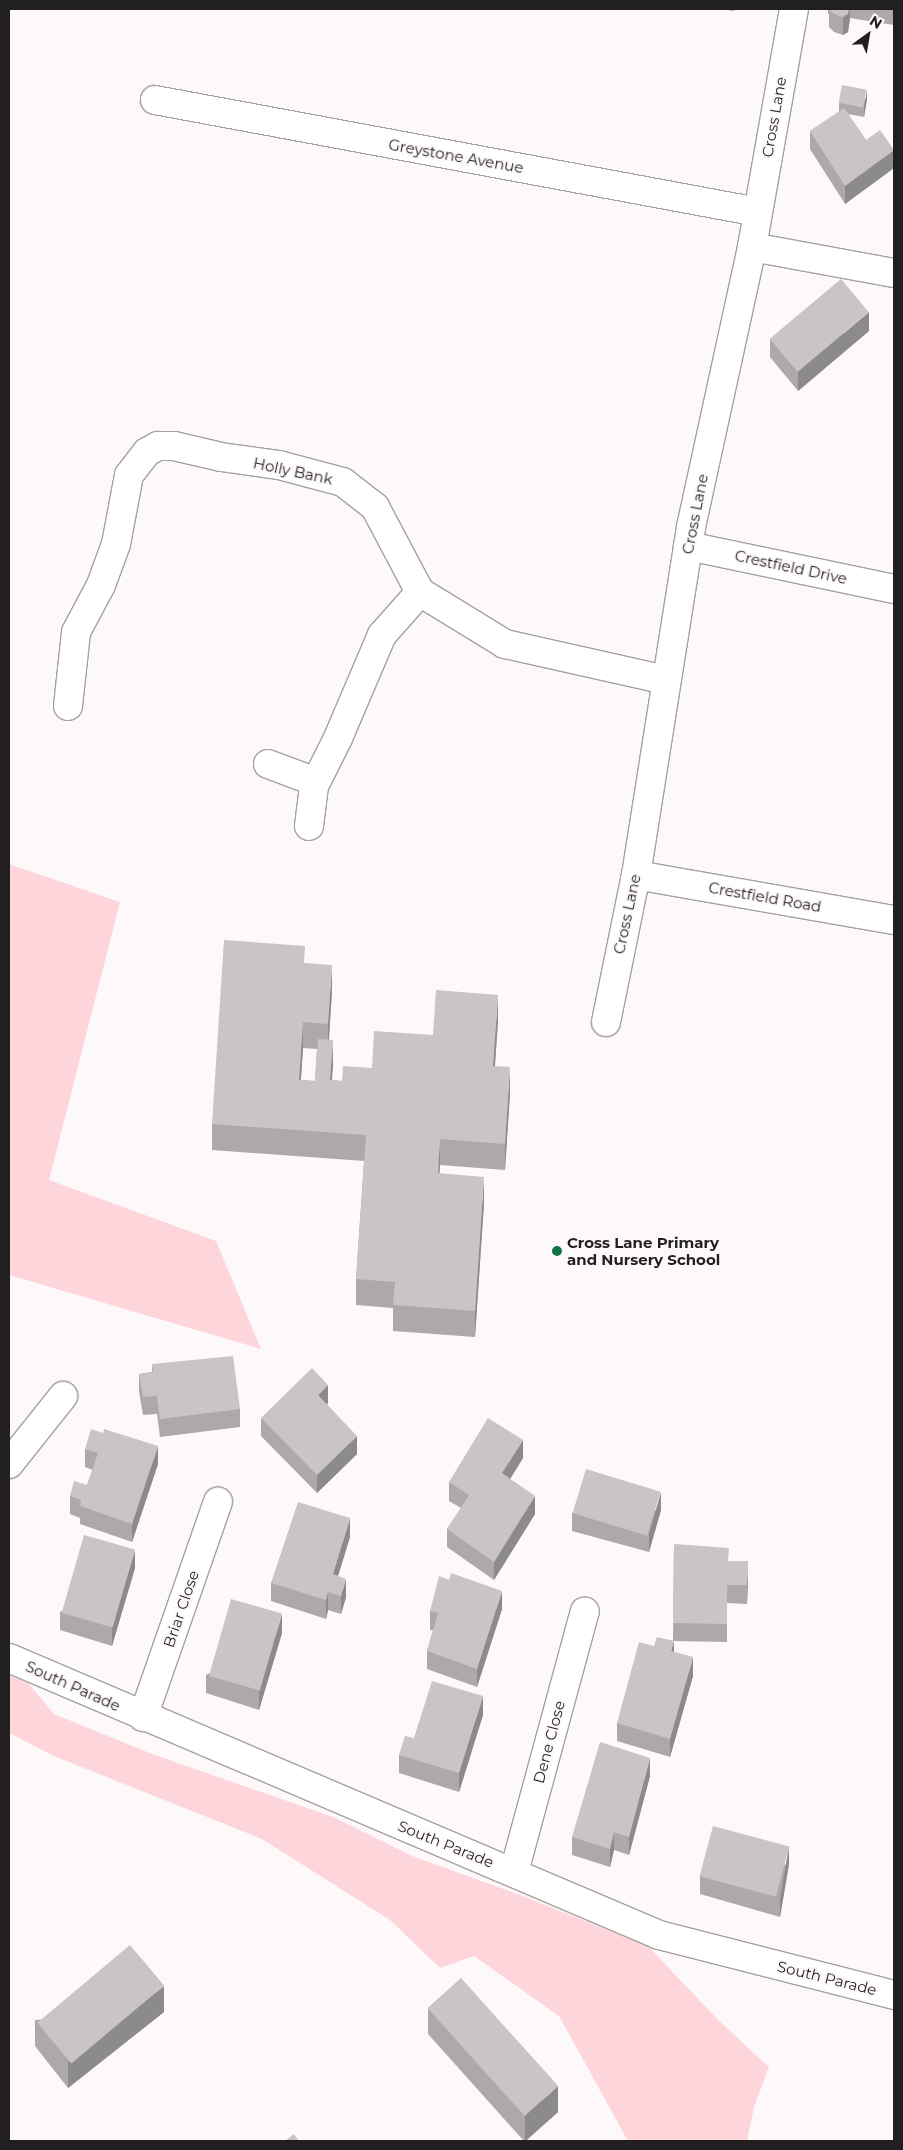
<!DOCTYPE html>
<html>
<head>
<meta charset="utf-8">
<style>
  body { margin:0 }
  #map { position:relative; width:903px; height:2150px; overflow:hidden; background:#fdf8f9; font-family:Montserrat,sans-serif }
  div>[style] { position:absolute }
  .green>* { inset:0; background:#fed5db }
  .roads { filter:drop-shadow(1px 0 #a5a1a2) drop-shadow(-1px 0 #a5a1a2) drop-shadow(0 1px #a5a1a2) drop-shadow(0 -1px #a5a1a2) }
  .minor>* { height:28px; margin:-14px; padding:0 14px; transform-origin:14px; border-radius:14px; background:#fff }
  .wall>* { inset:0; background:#ada9aa }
  .shaded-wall>* { inset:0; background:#8d8a8b }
  .building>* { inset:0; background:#c9c5c6; transform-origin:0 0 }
  .dots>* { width:14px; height:14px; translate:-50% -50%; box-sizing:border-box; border:2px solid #fdf8f9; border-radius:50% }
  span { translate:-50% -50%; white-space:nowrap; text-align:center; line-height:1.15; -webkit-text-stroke:4px #fdf8f9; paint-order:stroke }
  .street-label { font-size:15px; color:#211f20 }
  .poi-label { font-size:15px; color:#211f20; font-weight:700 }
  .left { translate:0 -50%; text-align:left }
  .frame { position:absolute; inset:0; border:10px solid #211f20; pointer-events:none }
  .north { position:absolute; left:843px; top:10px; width:50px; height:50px; -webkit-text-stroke:4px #fdf8f9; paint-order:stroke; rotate:32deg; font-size:14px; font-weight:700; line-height:20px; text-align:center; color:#211f20 }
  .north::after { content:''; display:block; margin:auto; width:18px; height:22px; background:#211f20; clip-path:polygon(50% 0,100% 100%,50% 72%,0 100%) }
</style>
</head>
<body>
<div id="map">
  <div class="green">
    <i style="clip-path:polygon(9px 864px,120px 902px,49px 1180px,216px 1241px,261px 1349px,9px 1275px)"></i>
    <i style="clip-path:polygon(9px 1675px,28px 1683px,54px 1714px,152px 1754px,333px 1817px,412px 1856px,515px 1893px,648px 1946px,718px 2020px,769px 2067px,754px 2107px,747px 2141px,628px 2141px,559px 2016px,474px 1956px,440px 1968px,390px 1920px,262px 1839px,54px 1756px,9px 1733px)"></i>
  </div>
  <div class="roads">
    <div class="minor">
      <i style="left:155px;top:100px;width:613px;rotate:10.52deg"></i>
      <i style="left:752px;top:247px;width:144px;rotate:10.4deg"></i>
      <i style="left:688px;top:546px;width:210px;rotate:11.8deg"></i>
      <i style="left:68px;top:706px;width:74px;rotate:-83.8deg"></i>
      <i style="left:76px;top:632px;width:53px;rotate:-62deg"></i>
      <i style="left:101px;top:585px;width:44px;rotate:-69.9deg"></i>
      <i style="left:116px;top:544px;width:70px;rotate:-79.3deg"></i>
      <i style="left:129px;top:475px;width:29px;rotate:-52deg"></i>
      <i style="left:147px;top:452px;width:13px;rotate:-29deg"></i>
      <i style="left:158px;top:446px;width:16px"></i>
      <i style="left:174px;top:446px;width:48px;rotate:13.2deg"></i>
      <i style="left:221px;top:457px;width:59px;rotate:7.9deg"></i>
      <i style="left:279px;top:465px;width:66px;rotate:14.9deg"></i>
      <i style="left:343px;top:482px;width:41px;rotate:38deg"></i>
      <i style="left:375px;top:507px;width:96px;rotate:62.1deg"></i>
      <i style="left:420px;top:592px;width:100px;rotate:31.5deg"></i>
      <i style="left:505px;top:644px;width:165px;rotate:12.6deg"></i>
      <i style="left:268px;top:764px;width:51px;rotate:20.6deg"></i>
      <i style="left:309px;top:826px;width:40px;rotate:-82.9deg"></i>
      <i style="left:314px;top:786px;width:54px;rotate:-63.4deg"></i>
      <i style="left:338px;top:738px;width:112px;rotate:-66.9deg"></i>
      <i style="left:382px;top:635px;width:57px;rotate:-48.5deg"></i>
      <i style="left:636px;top:875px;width:262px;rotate:9.9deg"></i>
      <i style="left:606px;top:1022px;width:150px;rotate:-78.5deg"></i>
      <i style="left:636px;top:875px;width:352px;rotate:-81deg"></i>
      <i style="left:691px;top:527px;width:287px;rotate:-77.7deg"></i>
      <i style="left:752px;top:247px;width:242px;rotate:-80deg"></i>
      <i style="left:9px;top:1464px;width:87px;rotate:-51.5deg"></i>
      <i style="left:9px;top:1658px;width:707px;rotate:23.08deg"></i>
      <i style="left:659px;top:1935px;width:243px;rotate:14.3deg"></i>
      <i style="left:143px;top:1717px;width:228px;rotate:-70.8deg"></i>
      <i style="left:514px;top:1872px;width:270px;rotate:-74.8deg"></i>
    </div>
  </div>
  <div class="wall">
    <i style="clip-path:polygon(719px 9px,735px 9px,734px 11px)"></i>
    <i style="clip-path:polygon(828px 9px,894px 9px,894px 25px,850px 18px,848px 32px,843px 35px,834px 32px,829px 27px,829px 14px,828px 14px)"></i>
    <i style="clip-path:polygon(867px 99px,864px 117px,848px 114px,866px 140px,894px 168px,845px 204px,810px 149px,810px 131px,839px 112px,839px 103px)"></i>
    <i style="clip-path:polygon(869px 331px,798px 391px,770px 357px,770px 339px)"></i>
    <i style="clip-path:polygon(evenodd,305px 963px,332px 991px,329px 1040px,333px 1066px,331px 1080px,342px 1081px,372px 1068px,433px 1035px,498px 1021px,495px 1066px,510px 1093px,505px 1170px,440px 1165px,439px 1173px,484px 1203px,475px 1337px,393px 1331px,393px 1308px,356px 1305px,356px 1279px,364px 1161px,212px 1150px,212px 1124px,305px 963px,303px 1048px,317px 1049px,315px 1081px,301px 1080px,303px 1048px)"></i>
    <i style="clip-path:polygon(152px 1364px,240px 1409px,240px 1427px,160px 1437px,157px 1414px,143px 1415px,139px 1392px,139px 1374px,152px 1372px)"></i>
    <i style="clip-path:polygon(328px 1403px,327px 1404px,357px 1454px,317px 1493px,261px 1436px,261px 1418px)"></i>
    <i style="clip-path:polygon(85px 1449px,158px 1464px,132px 1542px,80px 1524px,80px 1518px,70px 1514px,70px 1496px,87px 1485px,93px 1470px,85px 1467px)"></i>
    <i style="clip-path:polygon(523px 1458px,510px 1479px,535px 1514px,494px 1580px,447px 1547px,447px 1529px,461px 1508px,449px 1501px,449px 1482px)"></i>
    <i style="clip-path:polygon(661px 1510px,649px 1552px,572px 1531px,572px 1513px)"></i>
    <i style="clip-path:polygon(350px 1537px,338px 1576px,346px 1597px,341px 1614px,328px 1610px,326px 1619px,271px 1601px,271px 1583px)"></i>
    <i style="clip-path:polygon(674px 1544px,729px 1561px,748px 1579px,747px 1604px,727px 1603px,727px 1642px,673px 1641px)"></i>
    <i style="clip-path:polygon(135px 1568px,112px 1646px,60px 1630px,60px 1612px)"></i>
    <i style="clip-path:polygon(502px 1609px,477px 1687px,427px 1669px,427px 1651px,433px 1630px,430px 1630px,430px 1611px)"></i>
    <i style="clip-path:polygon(282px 1633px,259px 1710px,206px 1693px,206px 1675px)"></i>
    <i style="clip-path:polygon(674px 1652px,693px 1676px,670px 1757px,617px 1741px,617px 1723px)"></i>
    <i style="clip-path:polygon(483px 1715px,459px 1792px,399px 1773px,399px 1755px,414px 1738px)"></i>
    <i style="clip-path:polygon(650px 1776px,629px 1855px,614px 1850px,610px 1867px,572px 1855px,572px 1837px)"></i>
    <i style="clip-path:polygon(789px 1864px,780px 1917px,700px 1894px,700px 1876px)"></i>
    <i style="clip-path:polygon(428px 2008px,558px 2112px,526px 2141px,524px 2141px,428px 2034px)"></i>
    <i style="clip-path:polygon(164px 2012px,68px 2088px,35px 2046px,35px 2020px)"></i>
  </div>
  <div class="shaded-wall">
    <i style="clip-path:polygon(849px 9px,850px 9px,850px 18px,848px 32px,843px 35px,843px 17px)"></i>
    <i style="clip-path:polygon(867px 90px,867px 99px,864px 117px,864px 107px)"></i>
    <i style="clip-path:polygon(894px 150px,894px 168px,845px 204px,845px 186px)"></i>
    <i style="clip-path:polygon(869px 312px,869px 331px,798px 391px,798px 372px)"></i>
    <i style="clip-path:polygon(332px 965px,332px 991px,328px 1050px,328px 1024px)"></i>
    <i style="clip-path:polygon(498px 995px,498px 1021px,493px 1092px,493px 1066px)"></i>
    <i style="clip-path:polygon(303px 1022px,303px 1048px,299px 1106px,299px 1080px)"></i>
    <i style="clip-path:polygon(333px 1040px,333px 1066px,330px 1106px,330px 1080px)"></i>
    <i style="clip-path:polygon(510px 1067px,510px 1093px,505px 1170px,505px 1144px)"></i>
    <i style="clip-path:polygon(440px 1139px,440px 1165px,438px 1199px,438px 1173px)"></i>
    <i style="clip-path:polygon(484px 1177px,484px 1203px,475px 1337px,475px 1311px)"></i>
    <i style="clip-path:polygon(328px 1385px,328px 1403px,318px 1413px,318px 1395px)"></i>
    <i style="clip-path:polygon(357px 1436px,357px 1454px,317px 1493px,317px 1475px)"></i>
    <i style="clip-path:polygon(523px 1440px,523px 1458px,502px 1492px,502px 1473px)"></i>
    <i style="clip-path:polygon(158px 1446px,158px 1464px,132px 1542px,132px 1524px)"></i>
    <i style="clip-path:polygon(661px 1492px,661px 1510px,649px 1552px,649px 1534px)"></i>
    <i style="clip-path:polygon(535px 1496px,535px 1514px,494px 1580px,494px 1562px)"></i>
    <i style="clip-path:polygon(350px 1518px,350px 1537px,333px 1592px,333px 1574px)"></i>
    <i style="clip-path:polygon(135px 1550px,135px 1568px,112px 1646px,112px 1627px)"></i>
    <i style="clip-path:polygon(748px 1561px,748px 1579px,747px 1604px,747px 1585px)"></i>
    <i style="clip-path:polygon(346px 1579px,346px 1597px,341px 1614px,341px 1596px)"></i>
    <i style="clip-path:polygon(502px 1591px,502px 1609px,477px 1687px,477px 1669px)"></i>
    <i style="clip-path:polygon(328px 1592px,328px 1610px,326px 1619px,326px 1600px)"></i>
    <i style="clip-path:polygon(282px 1614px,282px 1633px,259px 1710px,259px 1691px)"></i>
    <i style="clip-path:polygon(674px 1641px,674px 1660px,671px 1651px)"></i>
    <i style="clip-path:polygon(693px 1657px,693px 1676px,670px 1757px,670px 1739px)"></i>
    <i style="clip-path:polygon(483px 1696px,483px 1715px,459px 1792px,459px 1773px)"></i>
    <i style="clip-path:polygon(650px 1758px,650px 1776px,629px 1855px,629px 1837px)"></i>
    <i style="clip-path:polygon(614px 1832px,614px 1850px,610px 1867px,610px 1849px)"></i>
    <i style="clip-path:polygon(789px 1846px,789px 1864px,780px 1917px,780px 1899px)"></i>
    <i style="clip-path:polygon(164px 1986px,164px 2012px,68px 2088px,68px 2062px)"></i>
    <i style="clip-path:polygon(558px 2086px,558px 2112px,525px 2141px,525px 2116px)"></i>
  </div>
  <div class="building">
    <i style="clip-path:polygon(829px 9px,849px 9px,848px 14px,843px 17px,834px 14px)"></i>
    <i style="left:842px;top:85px;width:25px;height:18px;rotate:11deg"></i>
    <i style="clip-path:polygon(844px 108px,866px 140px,880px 130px,894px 150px,845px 186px,810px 131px)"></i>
    <i style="left:841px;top:279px;width:43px;height:93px;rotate:50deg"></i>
    <i style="clip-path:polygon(224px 940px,305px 946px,304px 963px,332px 965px,328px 1024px,303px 1022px,299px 1080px,315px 1081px,318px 1039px,333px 1040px,330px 1080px,342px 1081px,343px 1066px,372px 1068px,374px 1031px,433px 1035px,436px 990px,498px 995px,493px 1066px,510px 1067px,505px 1144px,440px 1139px,438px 1173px,484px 1177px,475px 1311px,393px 1305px,395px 1282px,356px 1279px,366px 1135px,212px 1124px)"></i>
    <i style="clip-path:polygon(233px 1356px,240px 1409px,160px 1419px,157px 1396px,143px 1397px,139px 1374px,153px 1372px,152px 1364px)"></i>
    <i style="clip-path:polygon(312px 1368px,328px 1385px,318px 1395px,357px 1436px,317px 1475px,261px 1418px)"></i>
    <i style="clip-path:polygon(488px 1418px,523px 1440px,502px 1473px,535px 1496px,494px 1562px,447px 1529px,469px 1495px,449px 1482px)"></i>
    <i style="clip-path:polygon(91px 1429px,103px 1433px,104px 1429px,158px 1446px,132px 1524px,80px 1506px,81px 1500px,70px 1496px,74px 1481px,87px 1485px,98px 1453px,85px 1449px)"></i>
    <i style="left:586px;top:1469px;width:78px;height:46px;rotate:17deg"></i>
    <i style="clip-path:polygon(298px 1502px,350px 1518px,333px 1574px,346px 1579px,341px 1596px,328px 1592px,326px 1600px,271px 1583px)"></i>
    <i style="left:84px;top:1535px;width:53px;height:81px;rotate:16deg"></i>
    <i style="clip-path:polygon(674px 1544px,729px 1548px,728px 1561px,748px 1561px,747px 1585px,727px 1585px,727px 1624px,673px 1623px)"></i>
    <i style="clip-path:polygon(451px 1573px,502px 1591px,477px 1669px,427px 1651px,438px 1613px,430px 1611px,439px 1576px,449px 1580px)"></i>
    <i style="left:231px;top:1599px;width:53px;height:80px;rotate:16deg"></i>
    <i style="clip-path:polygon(657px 1637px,674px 1641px,671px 1651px,693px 1657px,670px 1739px,617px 1723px,639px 1642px,654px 1646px)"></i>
    <i style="clip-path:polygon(432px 1681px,483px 1696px,459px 1773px,399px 1755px,405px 1736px,414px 1738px)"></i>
    <i style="clip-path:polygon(600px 1742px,650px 1758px,629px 1837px,614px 1832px,610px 1849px,572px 1837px)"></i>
    <i style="left:713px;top:1826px;width:79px;height:52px;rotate:15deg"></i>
    <i style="left:130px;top:1945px;width:53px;height:121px;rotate:50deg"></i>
    <i style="left:461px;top:1978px;width:145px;height:45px;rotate:48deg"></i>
    <i style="clip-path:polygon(294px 2134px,299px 2141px,285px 2141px)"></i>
  </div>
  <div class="dots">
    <i style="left:557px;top:1251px;background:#127349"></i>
  </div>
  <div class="street-label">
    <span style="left:774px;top:117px;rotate:-80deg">Cross Lane</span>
    <span style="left:456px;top:156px;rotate:10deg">Greystone Avenue</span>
    <span style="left:293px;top:471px;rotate:12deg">Holly Bank</span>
    <span style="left:695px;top:514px;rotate:-79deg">Cross Lane</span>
    <span style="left:791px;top:567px;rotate:12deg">Crestfield Drive</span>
    <span style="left:765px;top:897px;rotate:10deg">Crestfield Road</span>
    <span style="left:627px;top:914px;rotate:-78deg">Cross Lane</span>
    <span style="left:181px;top:1609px;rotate:-71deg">Briar Close</span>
    <span style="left:73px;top:1686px;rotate:24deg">South Parade</span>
    <span style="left:549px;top:1742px;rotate:-75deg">Dene Close</span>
    <span style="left:446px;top:1844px;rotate:22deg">South Parade</span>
    <span style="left:827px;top:1978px;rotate:14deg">South Parade</span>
  </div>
  <div class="poi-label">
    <span class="left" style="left:567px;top:1251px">Cross Lane Primary<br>and Nursery School</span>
  </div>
  <div class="frame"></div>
  <div class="north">N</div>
</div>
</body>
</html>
